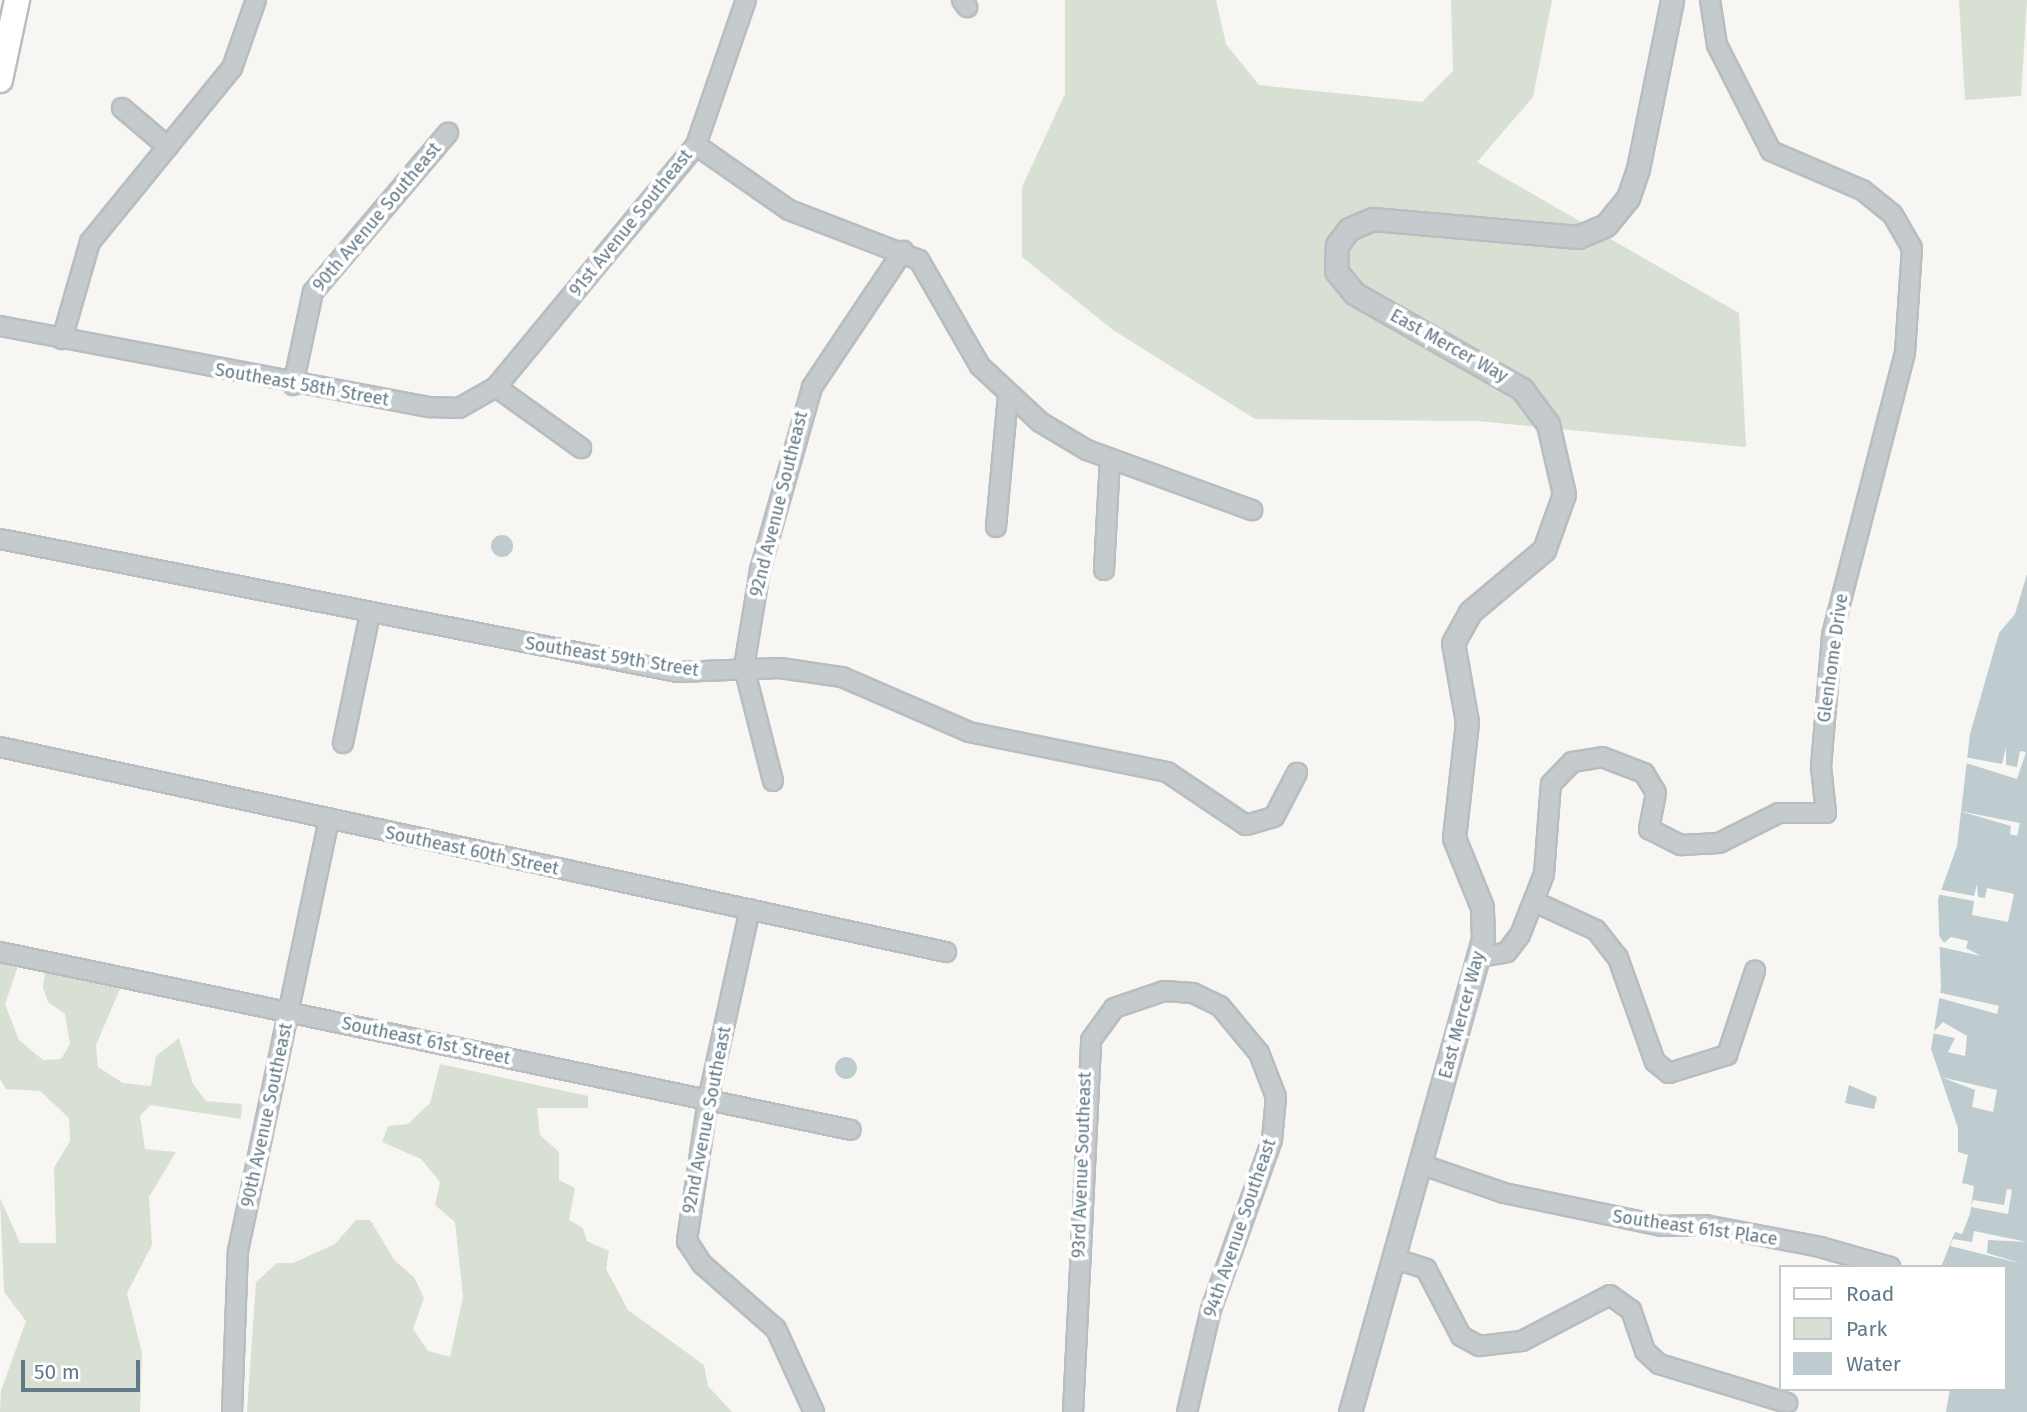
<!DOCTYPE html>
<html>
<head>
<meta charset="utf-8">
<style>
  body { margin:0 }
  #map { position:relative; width:2027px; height:1412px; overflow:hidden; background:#f7f6f2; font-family:"Fira Sans",sans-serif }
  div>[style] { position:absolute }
  .green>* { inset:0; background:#d8dfd3 }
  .water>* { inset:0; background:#beccd0 }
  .round { border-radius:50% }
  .pier>* { inset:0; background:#f7f6f2 }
  .roads { filter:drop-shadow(2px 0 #b7bdc1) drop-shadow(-2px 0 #b7bdc1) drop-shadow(0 2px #b7bdc1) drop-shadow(0 -2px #b7bdc1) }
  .minor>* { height:18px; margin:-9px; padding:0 9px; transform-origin:9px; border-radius:9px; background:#c5cacd }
  .tertiary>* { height:21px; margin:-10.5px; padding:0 10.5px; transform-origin:10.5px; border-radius:10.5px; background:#c5cacd }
  .secondary>* { height:24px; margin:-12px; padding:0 12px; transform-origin:12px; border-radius:12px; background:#fff }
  span { translate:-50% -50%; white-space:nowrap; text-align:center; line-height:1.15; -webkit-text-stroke:7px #fff; paint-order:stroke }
  .street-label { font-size:18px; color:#627987 }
  .legend { position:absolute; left:1779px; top:1265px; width:228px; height:126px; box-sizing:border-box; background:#fff; border:2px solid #c0c9cf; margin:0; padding:9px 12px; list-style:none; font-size:21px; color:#627987 }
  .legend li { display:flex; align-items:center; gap:14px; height:35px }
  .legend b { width:35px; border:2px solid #c0c9cf }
  .scale { position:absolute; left:21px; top:1360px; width:119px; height:32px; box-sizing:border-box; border:4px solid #627987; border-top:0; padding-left:9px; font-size:21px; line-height:24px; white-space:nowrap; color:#627987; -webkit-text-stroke:5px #fff; paint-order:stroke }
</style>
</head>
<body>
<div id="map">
  <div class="green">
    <i style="clip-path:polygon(1065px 0,1216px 0,1226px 44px,1259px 85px,1422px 102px,1453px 71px,1451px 0,1552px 0,1533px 97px,1477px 162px,1739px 313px,1746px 447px,1478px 421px,1255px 419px,1113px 330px,1022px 257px,1022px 187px,1065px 94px)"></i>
    <i style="clip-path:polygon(1959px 0,2027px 0,2021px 96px,1965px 100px)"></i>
    <i style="clip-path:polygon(0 962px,18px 966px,5px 1004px,19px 1040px,43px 1060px,61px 1059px,70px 1044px,65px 1014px,48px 1002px,43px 988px,45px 972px,120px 989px,96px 1045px,98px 1067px,123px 1083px,151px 1086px,156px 1056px,179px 1038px,193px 1084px,206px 1101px,242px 1104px,241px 1119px,150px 1105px,140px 1116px,145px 1149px,176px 1152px,149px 1197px,152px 1245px,127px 1293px,142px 1353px,140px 1412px,0 1412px,1px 1391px,26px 1321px,4px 1292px,0 1198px,20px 1243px,56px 1243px,54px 1168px,70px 1141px,69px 1118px,40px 1091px,6px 1089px,0 1079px)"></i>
    <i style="clip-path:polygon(440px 1064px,588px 1096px,588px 1108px,537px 1108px,540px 1135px,559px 1152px,559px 1180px,575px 1188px,569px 1220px,583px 1228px,587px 1241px,609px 1251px,606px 1269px,628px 1310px,704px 1365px,708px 1386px,732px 1412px,247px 1412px,256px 1282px,277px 1263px,293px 1263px,335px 1244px,356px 1220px,370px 1220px,395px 1261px,414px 1277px,424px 1298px,413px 1329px,428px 1351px,450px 1357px,463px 1297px,455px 1222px,435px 1205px,440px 1182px,421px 1159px,382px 1142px,388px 1126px,408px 1124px,430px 1103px)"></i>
  </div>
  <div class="water">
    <i class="round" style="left:491px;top:535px;width:22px;height:22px"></i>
    <i style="clip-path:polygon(2027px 574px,2027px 1412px,1946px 1412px,1950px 1389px,2004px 1389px,2004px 1267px,1941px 1267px,1955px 1232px,1962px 1234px,1970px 1214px,1974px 1186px,1962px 1183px,1968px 1155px,1958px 1152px,1958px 1128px,1931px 1049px,1941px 988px,1938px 899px,1957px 846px,1970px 734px,1999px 633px,2015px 614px)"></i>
    <i class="round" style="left:835px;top:1057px;width:22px;height:22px"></i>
    <i style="clip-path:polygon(1849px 1085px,1877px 1097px,1874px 1109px,1845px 1103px)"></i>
  </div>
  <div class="pier">
    <i style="clip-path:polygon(2006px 747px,2006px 765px,2017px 767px,2020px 751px,2026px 752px,2017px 779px,1963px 762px,1964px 757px,2002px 764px)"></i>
    <i style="clip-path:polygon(1959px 811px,2020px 823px,2017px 836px,2010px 834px,2011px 826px)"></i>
    <i style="clip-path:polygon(1977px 884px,1978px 897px,1985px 898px,1987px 888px,2014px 894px,2008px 922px,1972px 915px,1974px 901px,1936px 894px,1937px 889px,1974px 896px)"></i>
    <i style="clip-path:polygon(1937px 933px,1944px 943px,1951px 937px,1968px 941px,1966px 948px,1981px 956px,1936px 946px)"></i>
    <i style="clip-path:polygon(1937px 992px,1999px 1006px,1997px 1014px,1936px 997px)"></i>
    <i style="clip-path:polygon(1943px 1022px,1967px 1036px,1965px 1056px,1948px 1052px,1955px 1038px,1932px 1033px)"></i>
    <i style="clip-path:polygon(1941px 1077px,1997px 1090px,1993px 1112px,1972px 1107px,1975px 1090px)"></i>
    <i style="clip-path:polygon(2007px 1189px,2012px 1190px,2008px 1214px,1971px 1207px,1973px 1200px,2004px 1205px)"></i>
    <i style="clip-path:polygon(1974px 1231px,2027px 1242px,1988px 1240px,1987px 1253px,2023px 1264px,1950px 1246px,1953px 1239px,1972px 1242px)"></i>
  </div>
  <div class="roads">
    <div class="minor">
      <i style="left:962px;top:0;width:9px;rotate:54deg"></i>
      <i style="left:122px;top:108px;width:60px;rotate:40.3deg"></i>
      <i style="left:696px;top:145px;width:113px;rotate:35deg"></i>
      <i style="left:789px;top:210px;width:139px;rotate:21deg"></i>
      <i style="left:919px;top:260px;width:122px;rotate:60.1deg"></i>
      <i style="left:980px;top:366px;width:82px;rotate:43deg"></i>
      <i style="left:1040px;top:422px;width:55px;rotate:30.8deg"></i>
      <i style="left:1087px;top:450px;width:176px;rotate:20deg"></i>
      <i style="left:0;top:326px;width:438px;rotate:10.7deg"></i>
      <i style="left:430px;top:407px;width:29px;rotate:2deg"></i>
      <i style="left:459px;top:408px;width:43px;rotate:-29.6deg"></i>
      <i style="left:496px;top:387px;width:105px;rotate:35.7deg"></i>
      <i style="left:62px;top:339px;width:101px;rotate:-73.9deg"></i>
      <i style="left:90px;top:242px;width:225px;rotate:-50.8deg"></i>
      <i style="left:232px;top:68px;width:72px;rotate:-70.6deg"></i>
      <i style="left:293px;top:385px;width:95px;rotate:-77.9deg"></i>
      <i style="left:313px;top:292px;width:209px;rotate:-49.7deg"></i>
      <i style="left:496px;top:387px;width:314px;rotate:-50.4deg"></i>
      <i style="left:696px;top:145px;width:153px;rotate:-71deg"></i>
      <i style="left:996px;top:527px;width:132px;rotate:-84.8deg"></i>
      <i style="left:0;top:539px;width:690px;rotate:11.11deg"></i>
      <i style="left:677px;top:672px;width:103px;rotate:-2.2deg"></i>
      <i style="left:780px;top:668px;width:63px;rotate:8.3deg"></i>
      <i style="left:842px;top:677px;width:138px;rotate:23.4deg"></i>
      <i style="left:969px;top:732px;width:202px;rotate:11.4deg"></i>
      <i style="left:1167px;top:772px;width:95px;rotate:33.9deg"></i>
      <i style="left:1246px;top:825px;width:29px;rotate:-16deg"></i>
      <i style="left:1274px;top:817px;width:50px;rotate:-62.4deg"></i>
      <i style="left:1104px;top:570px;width:111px;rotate:-86.9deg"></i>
      <i style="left:343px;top:743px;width:132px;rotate:-78.2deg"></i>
      <i style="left:0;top:747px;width:968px;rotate:12.23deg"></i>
      <i style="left:773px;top:781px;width:118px;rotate:-104.3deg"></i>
      <i style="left:744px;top:667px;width:98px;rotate:-80.6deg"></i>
      <i style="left:760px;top:570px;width:190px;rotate:-74.1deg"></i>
      <i style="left:812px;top:387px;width:164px;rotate:-56.2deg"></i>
      <i style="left:1535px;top:902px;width:67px;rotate:24.7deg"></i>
      <i style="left:1596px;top:930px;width:36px;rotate:52deg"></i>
      <i style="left:1618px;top:958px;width:110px;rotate:70.4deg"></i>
      <i style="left:1655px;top:1062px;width:18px;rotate:38deg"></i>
      <i style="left:1669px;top:1073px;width:61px;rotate:-17.2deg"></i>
      <i style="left:1727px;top:1055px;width:89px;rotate:-71.6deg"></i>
      <i style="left:750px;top:909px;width:196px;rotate:102.4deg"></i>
      <i style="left:708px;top:1100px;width:143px;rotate:98.5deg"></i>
      <i style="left:687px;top:1241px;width:27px;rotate:57deg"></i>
      <i style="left:702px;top:1264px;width:98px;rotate:41.3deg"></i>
      <i style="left:776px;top:1329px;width:91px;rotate:65.4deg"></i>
      <i style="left:0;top:952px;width:869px;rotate:11.81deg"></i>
      <i style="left:1480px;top:957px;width:27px;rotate:-10deg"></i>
      <i style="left:1507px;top:952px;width:21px;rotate:-53deg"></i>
      <i style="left:1520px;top:935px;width:66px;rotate:-68.5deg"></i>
      <i style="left:1544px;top:874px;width:90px;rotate:-85.6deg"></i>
      <i style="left:1551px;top:784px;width:30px;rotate:-46deg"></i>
      <i style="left:1572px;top:762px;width:30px;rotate:-9deg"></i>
      <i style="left:1602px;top:757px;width:45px;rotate:20.9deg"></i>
      <i style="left:1644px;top:773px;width:23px;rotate:59deg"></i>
      <i style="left:1656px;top:793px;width:37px;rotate:101deg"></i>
      <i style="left:1649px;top:829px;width:36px;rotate:27deg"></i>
      <i style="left:1681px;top:845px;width:38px;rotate:-3deg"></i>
      <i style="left:1719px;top:843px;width:67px;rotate:-26.6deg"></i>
      <i style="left:1779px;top:813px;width:47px"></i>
      <i style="left:1826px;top:813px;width:46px;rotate:-96.2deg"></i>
      <i style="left:1821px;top:767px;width:132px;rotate:-85.2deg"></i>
      <i style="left:1832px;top:635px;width:291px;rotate:-75.5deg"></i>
      <i style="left:1905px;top:353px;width:105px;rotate:-86.2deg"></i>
      <i style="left:1912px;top:248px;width:39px;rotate:-120deg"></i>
      <i style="left:1892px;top:214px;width:38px;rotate:-141deg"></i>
      <i style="left:1862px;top:190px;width:99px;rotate:-156.8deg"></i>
      <i style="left:1771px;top:151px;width:119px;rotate:-117deg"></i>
      <i style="left:1717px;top:45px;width:46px;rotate:-98.8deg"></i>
      <i style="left:1420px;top:1164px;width:89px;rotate:19deg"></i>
      <i style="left:1504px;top:1193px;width:161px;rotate:11.8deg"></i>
      <i style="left:1662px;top:1226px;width:43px;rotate:-1.3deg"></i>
      <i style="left:1705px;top:1225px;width:117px;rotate:10.8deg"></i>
      <i style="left:1820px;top:1247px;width:73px;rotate:15.9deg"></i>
      <i style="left:1393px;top:1258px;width:35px;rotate:18deg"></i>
      <i style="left:1426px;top:1269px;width:76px;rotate:62.4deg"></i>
      <i style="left:1461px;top:1336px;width:21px;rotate:29deg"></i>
      <i style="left:1479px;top:1346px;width:43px;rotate:-6.6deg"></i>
      <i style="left:1522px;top:1341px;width:99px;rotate:-27.6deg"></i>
      <i style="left:1610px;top:1295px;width:26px;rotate:36deg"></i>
      <i style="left:1631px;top:1310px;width:43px;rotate:71.1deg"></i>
      <i style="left:1645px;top:1351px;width:19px;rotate:43deg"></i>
      <i style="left:1659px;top:1364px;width:134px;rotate:16.9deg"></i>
      <i style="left:232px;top:1412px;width:161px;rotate:-87.9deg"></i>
      <i style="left:238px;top:1251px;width:440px;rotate:-78.1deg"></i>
      <i style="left:1073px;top:1412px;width:372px;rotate:-87.2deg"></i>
      <i style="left:1091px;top:1040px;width:39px;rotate:-54deg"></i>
      <i style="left:1114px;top:1008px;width:53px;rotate:-18.8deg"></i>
      <i style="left:1164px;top:991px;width:29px;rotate:4deg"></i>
      <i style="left:1193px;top:993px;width:30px;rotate:26deg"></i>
      <i style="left:1220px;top:1006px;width:61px;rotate:50.3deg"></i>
      <i style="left:1259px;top:1053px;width:47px;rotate:68.9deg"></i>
      <i style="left:1276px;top:1097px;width:43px;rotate:95.3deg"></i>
      <i style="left:1272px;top:1140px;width:180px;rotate:109.8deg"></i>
      <i style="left:1211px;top:1309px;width:106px;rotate:103.1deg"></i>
    </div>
    <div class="tertiary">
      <i style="left:1350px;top:1412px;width:491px;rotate:-74.3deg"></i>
      <i style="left:1483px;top:939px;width:32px;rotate:-92deg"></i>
      <i style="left:1482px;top:907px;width:74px;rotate:-112.1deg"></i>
      <i style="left:1454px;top:838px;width:117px;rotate:-83.6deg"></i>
      <i style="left:1467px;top:722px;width:80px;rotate:-100deg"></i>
      <i style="left:1453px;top:643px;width:35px;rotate:-61deg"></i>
      <i style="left:1470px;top:612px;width:97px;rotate:-40deg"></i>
      <i style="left:1544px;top:550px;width:59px;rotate:-70.3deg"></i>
      <i style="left:1564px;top:494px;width:72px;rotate:-102.9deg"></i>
      <i style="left:1548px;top:424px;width:44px;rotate:-126.6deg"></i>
      <i style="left:1522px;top:389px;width:193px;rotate:-150.3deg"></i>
      <i style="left:1354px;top:293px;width:28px;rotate:-129deg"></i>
      <i style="left:1336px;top:271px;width:26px;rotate:-88deg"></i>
      <i style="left:1337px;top:245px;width:20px;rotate:-53deg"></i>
      <i style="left:1349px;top:229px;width:26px;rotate:-23deg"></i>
      <i style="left:1373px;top:219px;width:206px;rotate:5deg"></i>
      <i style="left:1578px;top:237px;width:30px;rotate:-23deg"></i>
      <i style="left:1606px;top:225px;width:35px;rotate:-51deg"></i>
      <i style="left:1628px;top:198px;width:31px;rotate:-71deg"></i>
      <i style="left:1638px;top:169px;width:172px;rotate:-78.6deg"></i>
    </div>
    <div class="secondary">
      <i style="left:0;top:80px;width:82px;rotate:-78deg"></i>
    </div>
  </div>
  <div class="street-label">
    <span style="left:377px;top:217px;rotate:-50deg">90th Avenue Southeast</span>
    <span style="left:631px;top:223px;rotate:-51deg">91st Avenue Southeast</span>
    <span style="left:1449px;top:346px;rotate:29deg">East Mercer Way</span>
    <span style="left:302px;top:385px;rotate:10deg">Southeast 58th Street</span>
    <span style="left:779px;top:504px;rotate:-76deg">92nd Avenue Southeast</span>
    <span style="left:612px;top:657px;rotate:9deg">Southeast 59th Street</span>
    <span style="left:1833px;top:658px;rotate:-82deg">Glenhome Drive</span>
    <span style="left:472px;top:851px;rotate:12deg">Southeast 60th Street</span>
    <span style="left:1462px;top:1015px;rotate:-75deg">East Mercer Way</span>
    <span style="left:426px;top:1041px;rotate:12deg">Southeast 61st Street</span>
    <span style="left:267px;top:1115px;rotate:-78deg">90th Avenue Southeast</span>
    <span style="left:707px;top:1120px;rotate:-79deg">92nd Avenue Southeast</span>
    <span style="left:1082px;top:1165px;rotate:-88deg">93rd Avenue Southeast</span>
    <span style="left:1240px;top:1228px;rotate:-71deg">94th Avenue Southeast</span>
    <span style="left:1695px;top:1228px;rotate:8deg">Southeast 61st Place</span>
  </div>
  <ul class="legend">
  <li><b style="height:9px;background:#fff"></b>Road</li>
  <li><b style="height:19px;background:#d8dfd3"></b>Park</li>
  <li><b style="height:19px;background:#beccd0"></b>Water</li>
  </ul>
  <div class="scale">50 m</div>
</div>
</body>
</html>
